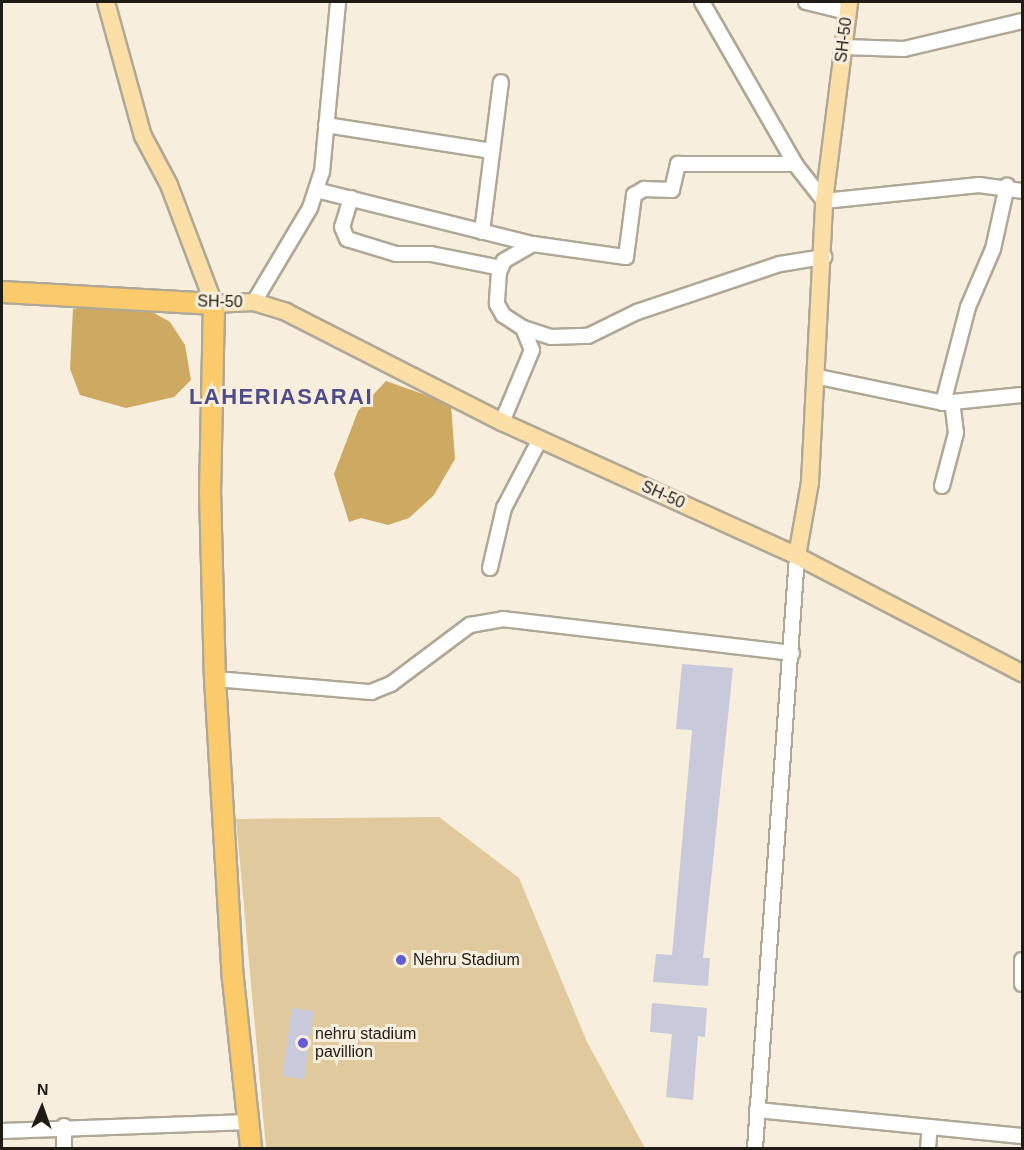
<!DOCTYPE html>
<html>
<head>
<meta charset="utf-8">
<style>
  body { margin:0 }
  #map { position:relative; width:1024px; height:1150px; overflow:hidden; background:#f7eedd; font-family:Helvetica,sans-serif }
  div>[style] { position:absolute }
  .green>* { inset:0; background:#e1c99e }
  .water>* { inset:0; background:#cea962 }
  .building>* { inset:0; background:#c8cadb; transform-origin:0 0 }
  .roads { filter:drop-shadow(2px 0 #b0a897) drop-shadow(-2px 0 #b0a897) drop-shadow(0 2px #b0a897) drop-shadow(0 -2px #b0a897) }
  .minor>* { height:14px; margin:-7px; padding:0 7px; transform-origin:7px; border-radius:7px; background:#fff }
  .major>* { height:16px; margin:-8px; padding:0 8px; transform-origin:8px; border-radius:8px; background:#fcdfa6 }
  .highway>* { height:20px; margin:-10px; padding:0 10px; transform-origin:10px; border-radius:10px; background:#faca6b }
  .dots>* { width:16px; height:16px; translate:-50% -50%; box-sizing:border-box; border:3px solid #f7eedd; border-radius:50% }
  span { translate:-50% -50%; white-space:nowrap; text-align:center; line-height:1.15; -webkit-text-stroke:6px #f7eedd; paint-order:stroke }
  .street-label { font-size:16px; color:#1f1b15 }
  .poi-label { font-size:16px; color:#1f1b15 }
  .left { translate:0 -50%; text-align:left }
  .district-label { font-size:22px; color:#4d4c8a; font-weight:700; letter-spacing:1.5px }
  .frame { position:absolute; inset:0; border:3px solid #1f1b15; pointer-events:none }
  .north { position:absolute; left:12px; top:1078px; width:60px; height:60px; -webkit-text-stroke:4px #f7eedd; paint-order:stroke; rotate:2deg; font-size:16px; font-weight:700; line-height:24px; text-align:center; color:#1f1b15 }
  .north::after { content:''; display:block; margin:auto; width:21px; height:27px; background:#1f1b15; clip-path:polygon(50% 0,100% 100%,50% 72%,0 100%) }
</style>
</head>
<body>
<div id="map">
  <div class="green">
    <i style="clip-path:polygon(439px 817px,519px 878px,587px 1042px,645px 1148px,266px 1148px,236px 819px)"></i>
  </div>
  <div class="water">
    <i style="clip-path:polygon(113px 303px,147px 309px,170px 322px,185px 345px,191px 380px,174px 397px,126px 408px,80px 395px,70px 369px,73px 309px)"></i>
    <i style="clip-path:polygon(386px 381px,451px 404px,455px 459px,434px 495px,409px 518px,388px 525px,361px 518px,349px 522px,334px 474px,358px 411px)"></i>
  </div>
  <div class="building">
    <i style="clip-path:polygon(682px 664px,733px 668px,703px 958px,710px 958px,708px 986px,653px 982px,656px 954px,672px 955px,692px 730px,676px 729px)"></i>
    <i style="clip-path:polygon(652px 1003px,707px 1008px,705px 1037px,698px 1036px,693px 1100px,666px 1097px,672px 1034px,650px 1032px)"></i>
    <i style="left:292px;top:1008px;width:22px;height:69px;rotate:8deg"></i>
  </div>
  <div class="roads">
    <div class="minor">
      <i style="left:702px;top:2px;width:187px;rotate:60.1deg"></i>
      <i style="left:795px;top:164px;width:47px;rotate:51.9deg"></i>
      <i style="left:824px;top:201px;width:156px;rotate:-5.9deg"></i>
      <i style="left:979px;top:185px;width:43px;rotate:7.9deg"></i>
      <i style="left:806px;top:2px;width:42px;rotate:13.7deg"></i>
      <i style="left:843px;top:47px;width:61px;rotate:1.9deg"></i>
      <i style="left:904px;top:49px;width:121px;rotate:-13.3deg"></i>
      <i style="left:326px;top:125px;width:168px;rotate:8.9deg"></i>
      <i style="left:316px;top:190px;width:224px;rotate:14deg"></i>
      <i style="left:533px;top:244px;width:34px;rotate:150deg"></i>
      <i style="left:504px;top:261px;width:12px;rotate:114deg"></i>
      <i style="left:499px;top:272px;width:32px;rotate:94deg"></i>
      <i style="left:497px;top:304px;width:13px;rotate:61deg"></i>
      <i style="left:503px;top:315px;width:24px;rotate:33deg"></i>
      <i style="left:523px;top:328px;width:24px;rotate:68deg"></i>
      <i style="left:532px;top:350px;width:78px;rotate:112.6deg"></i>
      <i style="left:351px;top:198px;width:30px;rotate:107deg"></i>
      <i style="left:342px;top:227px;width:13px;rotate:67deg"></i>
      <i style="left:347px;top:239px;width:51px;rotate:17deg"></i>
      <i style="left:396px;top:254px;width:35px"></i>
      <i style="left:431px;top:254px;width:71px;rotate:11.3deg"></i>
      <i style="left:482px;top:232px;width:151px;rotate:-82.8deg"></i>
      <i style="left:533px;top:244px;width:94px;rotate:8deg"></i>
      <i style="left:626px;top:257px;width:63px;rotate:-82.6deg"></i>
      <i style="left:634px;top:195px;width:12px;rotate:-31deg"></i>
      <i style="left:644px;top:189px;width:28px;rotate:2deg"></i>
      <i style="left:672px;top:190px;width:27px;rotate:-77deg"></i>
      <i style="left:678px;top:164px;width:117px"></i>
      <i style="left:254px;top:302px;width:109px;rotate:-59.2deg"></i>
      <i style="left:310px;top:208px;width:38px;rotate:-72deg"></i>
      <i style="left:322px;top:172px;width:171px;rotate:-84.6deg"></i>
      <i style="left:523px;top:328px;width:29px;rotate:18deg"></i>
      <i style="left:551px;top:337px;width:37px;rotate:-2deg"></i>
      <i style="left:588px;top:336px;width:55px;rotate:-26.1deg"></i>
      <i style="left:637px;top:312px;width:151px;rotate:-18.6deg"></i>
      <i style="left:780px;top:264px;width:45px;rotate:-9deg"></i>
      <i style="left:819px;top:377px;width:127px;rotate:11.8deg"></i>
      <i style="left:943px;top:403px;width:79px;rotate:-5.8deg"></i>
      <i style="left:943px;top:403px;width:99px;rotate:-75.4deg"></i>
      <i style="left:968px;top:307px;width:63px;rotate:-66.7deg"></i>
      <i style="left:993px;top:249px;width:65px;rotate:-77.5deg"></i>
      <i style="left:942px;top:486px;width:55px;rotate:-75.2deg"></i>
      <i style="left:956px;top:433px;width:31px;rotate:-97deg"></i>
      <i style="left:490px;top:568px;width:62px;rotate:-76.9deg"></i>
      <i style="left:504px;top:508px;width:78px;rotate:-62.4deg"></i>
      <i style="left:215px;top:679px;width:157px;rotate:4.8deg"></i>
      <i style="left:371px;top:692px;width:22px;rotate:-22deg"></i>
      <i style="left:391px;top:684px;width:99px;rotate:-36.8deg"></i>
      <i style="left:470px;top:625px;width:34px;rotate:-10deg"></i>
      <i style="left:503px;top:619px;width:291px;rotate:6.7deg"></i>
      <i style="left:1022px;top:960px;width:24px;rotate:90deg"></i>
      <i style="left:757px;top:1110px;width:266px;rotate:5.6deg"></i>
      <i style="left:2px;top:1131px;width:247px;rotate:-2.1deg"></i>
      <i style="left:64px;top:1148px;width:22px;rotate:-90deg"></i>
      <i style="left:755px;top:1148px;width:593px;rotate:-85.94deg"></i>
      <i style="left:928px;top:1148px;width:21px;rotate:-85deg"></i>
    </div>
    <div class="major">
      <i style="left:106px;top:2px;width:139px;rotate:74.6deg"></i>
      <i style="left:143px;top:136px;width:55px;rotate:62deg"></i>
      <i style="left:169px;top:185px;width:127px;rotate:69.3deg"></i>
      <i style="left:214px;top:304px;width:40px;rotate:-2.9deg"></i>
      <i style="left:254px;top:302px;width:34px;rotate:17deg"></i>
      <i style="left:286px;top:312px;width:242px;rotate:27deg"></i>
      <i style="left:502px;top:422px;width:324px;rotate:24.4deg"></i>
      <i style="left:797px;top:556px;width:254px;rotate:27.5deg"></i>
      <i style="left:797px;top:556px;width:75px;rotate:-80deg"></i>
      <i style="left:810px;top:482px;width:281px;rotate:-87.1deg"></i>
      <i style="left:824px;top:201px;width:201px;rotate:-82.8deg"></i>
    </div>
    <div class="highway">
      <i style="left:2px;top:292px;width:212px;rotate:3.2deg"></i>
      <i style="left:214px;top:304px;width:186px;rotate:91.2deg"></i>
      <i style="left:210px;top:490px;width:189px;rotate:88.5deg"></i>
      <i style="left:215px;top:679px;width:301px;rotate:86.6deg"></i>
      <i style="left:233px;top:979px;width:170px;rotate:83.9deg"></i>
    </div>
  </div>
  <div class="dots">
    <i style="left:401px;top:960px;background:#655bd4"></i>
    <i style="left:303px;top:1043px;background:#655bd4"></i>
  </div>
  <div class="street-label">
    <span style="left:844px;top:40px;rotate:-83deg">SH-50</span>
    <span style="left:220px;top:302px;rotate:1deg">SH-50</span>
    <span style="left:663px;top:495px;rotate:24deg">SH-50</span>
  </div>
  <div class="poi-label">
    <span class="left" style="left:413px;top:960px">Nehru Stadium</span>
    <span class="left" style="left:315px;top:1043px">nehru stadium<br>pavillion</span>
  </div>
  <div class="district-label">
    <span style="left:281px;top:397px">LAHERIASARAI</span>
  </div>
  <div class="frame"></div>
  <div class="north">N</div>
</div>
</body>
</html>
